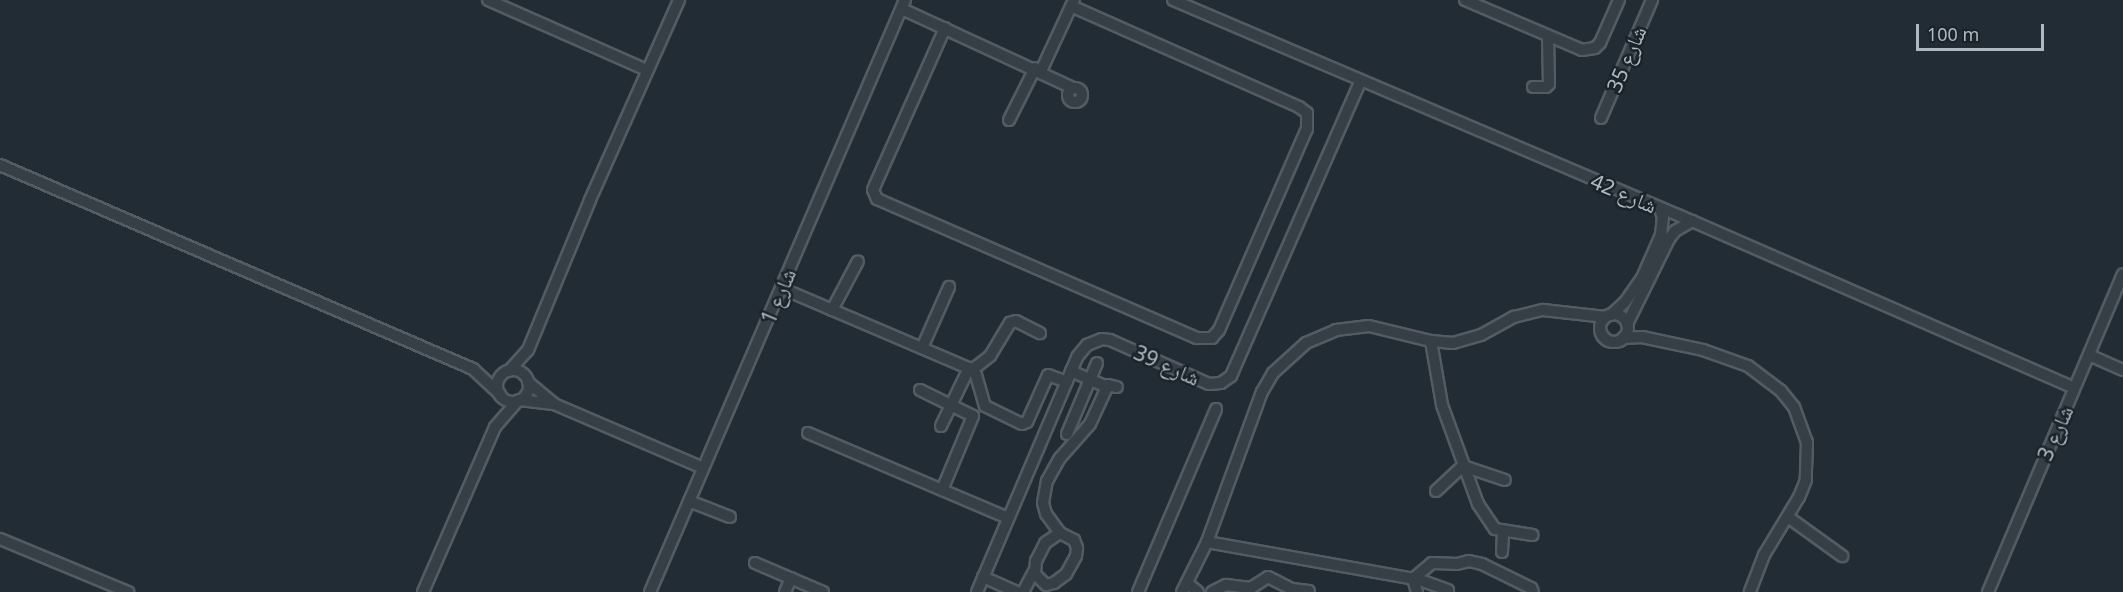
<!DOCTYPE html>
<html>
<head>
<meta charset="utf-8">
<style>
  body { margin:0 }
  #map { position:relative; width:2123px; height:592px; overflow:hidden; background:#222c35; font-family:"Noto Sans","Noto Naskh Arabic",sans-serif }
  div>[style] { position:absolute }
  .roads { filter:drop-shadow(2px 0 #535b63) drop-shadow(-2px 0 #535b63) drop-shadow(0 2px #535b63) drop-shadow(0 -2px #535b63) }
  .minor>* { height:10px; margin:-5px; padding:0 5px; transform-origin:5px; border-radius:5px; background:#363e46 }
  .minor>.ring { margin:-5px; padding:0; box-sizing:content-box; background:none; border:10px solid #363e46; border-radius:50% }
  span { translate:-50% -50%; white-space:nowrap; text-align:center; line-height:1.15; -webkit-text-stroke:5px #1b232a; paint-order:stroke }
  .street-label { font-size:21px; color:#b0b8c2 }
  .scale { position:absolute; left:1916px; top:24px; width:128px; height:27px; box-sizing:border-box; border:3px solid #b0b8c2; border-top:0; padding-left:8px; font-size:18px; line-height:21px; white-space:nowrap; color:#b0b8c2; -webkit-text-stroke:4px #1b232a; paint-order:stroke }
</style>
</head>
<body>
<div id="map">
  <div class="roads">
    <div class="minor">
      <i style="left:488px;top:0;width:174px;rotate:23.8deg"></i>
      <i style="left:1173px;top:0;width:564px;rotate:23.07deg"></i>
      <i style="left:1692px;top:221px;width:417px;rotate:23.6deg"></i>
      <i style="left:1465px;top:0;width:127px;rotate:23.1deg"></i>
      <i style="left:1582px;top:50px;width:13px;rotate:-9deg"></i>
      <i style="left:1595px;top:48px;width:7px;rotate:-45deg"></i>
      <i style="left:1600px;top:43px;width:47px;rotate:-66.2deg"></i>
      <i style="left:902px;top:9px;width:188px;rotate:24.8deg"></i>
      <i style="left:945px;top:28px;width:172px;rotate:114deg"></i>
      <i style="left:875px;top:185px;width:5px;rotate:112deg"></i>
      <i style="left:873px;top:190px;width:10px;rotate:66deg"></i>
      <i style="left:877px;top:199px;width:349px;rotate:23.5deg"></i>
      <i style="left:1197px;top:338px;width:15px"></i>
      <i style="left:1212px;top:338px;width:11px;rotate:-49deg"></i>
      <i style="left:1219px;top:330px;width:219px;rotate:-66.4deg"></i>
      <i style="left:1307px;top:129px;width:16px;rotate:-90deg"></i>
      <i style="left:1307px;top:113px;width:10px;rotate:-143deg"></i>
      <i style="left:1299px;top:107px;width:249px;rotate:-156.1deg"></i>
      <i style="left:1041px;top:71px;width:78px;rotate:-65.1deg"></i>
      <i style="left:1533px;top:87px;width:13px"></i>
      <i style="left:1546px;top:87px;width:4px;rotate:-45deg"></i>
      <i style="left:1549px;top:84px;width:48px;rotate:-91.2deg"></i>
      <i class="ring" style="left:1068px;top:88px;width:4px;height:4px"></i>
      <i style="left:1601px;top:118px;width:129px;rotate:-66.6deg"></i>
      <i style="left:1009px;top:120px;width:58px;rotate:-63.4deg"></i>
      <i style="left:0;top:165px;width:515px;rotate:23.33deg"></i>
      <i style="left:473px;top:369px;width:37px;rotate:43deg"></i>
      <i style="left:781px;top:288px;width:204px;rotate:23.1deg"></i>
      <i style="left:969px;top:368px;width:10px;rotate:45deg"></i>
      <i style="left:976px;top:375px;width:32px;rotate:74deg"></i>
      <i style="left:985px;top:406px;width:41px;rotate:25.9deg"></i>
      <i style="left:1022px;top:424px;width:5px;rotate:-22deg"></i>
      <i style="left:1027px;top:422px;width:51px;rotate:-65.9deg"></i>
      <i style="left:1048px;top:375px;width:20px;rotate:20deg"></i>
      <i style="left:832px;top:310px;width:55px;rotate:-62deg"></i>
      <i class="ring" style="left:1600px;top:314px;width:18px;height:18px"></i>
      <i style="left:1611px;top:315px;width:19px;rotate:-43deg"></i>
      <i style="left:1625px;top:302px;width:29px;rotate:-55deg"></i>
      <i style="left:1642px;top:278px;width:47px;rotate:-66.2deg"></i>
      <i style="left:1661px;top:235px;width:18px;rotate:-84deg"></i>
      <i style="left:1663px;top:217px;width:9px;rotate:-111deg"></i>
      <i style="left:1627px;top:324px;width:95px;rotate:-63.7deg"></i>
      <i style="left:1669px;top:239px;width:10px;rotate:-53deg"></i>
      <i style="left:1675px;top:231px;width:20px;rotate:-30deg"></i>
      <i style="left:1623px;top:338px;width:19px;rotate:-3deg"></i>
      <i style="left:1642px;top:337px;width:62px;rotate:12deg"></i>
      <i style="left:1703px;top:350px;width:48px;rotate:19.6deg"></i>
      <i style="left:1748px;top:366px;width:41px;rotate:37.1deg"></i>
      <i style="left:1781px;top:391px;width:21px;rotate:51deg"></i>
      <i style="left:1794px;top:407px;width:37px;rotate:70deg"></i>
      <i style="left:1807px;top:442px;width:38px;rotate:92deg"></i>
      <i style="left:1806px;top:480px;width:18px;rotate:112deg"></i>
      <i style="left:1799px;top:497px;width:68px;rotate:121.1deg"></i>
      <i style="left:1764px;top:555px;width:40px;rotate:111deg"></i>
      <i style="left:1431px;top:341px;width:65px;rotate:80.2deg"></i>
      <i style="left:1442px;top:405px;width:105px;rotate:70deg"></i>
      <i style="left:1478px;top:504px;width:30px;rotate:56deg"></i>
      <i style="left:1495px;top:529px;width:38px;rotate:9deg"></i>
      <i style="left:922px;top:348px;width:67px;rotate:-66.1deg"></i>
      <i style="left:2089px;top:355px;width:37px;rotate:24deg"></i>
      <i style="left:972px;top:370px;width:23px;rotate:-38deg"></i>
      <i style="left:990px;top:356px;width:39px;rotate:-59deg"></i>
      <i style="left:1010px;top:323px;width:6px;rotate:-18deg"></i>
      <i style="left:1016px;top:321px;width:27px;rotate:27deg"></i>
      <i class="ring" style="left:497px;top:370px;width:22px;height:22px"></i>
      <i style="left:509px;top:371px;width:28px;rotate:-48deg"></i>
      <i style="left:528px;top:350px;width:162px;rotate:-67.5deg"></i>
      <i style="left:590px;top:200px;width:219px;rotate:-66deg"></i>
      <i style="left:1071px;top:371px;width:39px;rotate:24deg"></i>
      <i style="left:528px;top:382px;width:34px;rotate:40deg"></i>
      <i style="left:554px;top:404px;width:162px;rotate:23.2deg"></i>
      <i style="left:920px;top:390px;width:59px;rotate:26.1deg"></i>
      <i style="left:973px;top:416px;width:80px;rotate:112.7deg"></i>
      <i style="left:520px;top:400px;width:31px;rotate:7deg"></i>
      <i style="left:941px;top:426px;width:64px;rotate:-64.2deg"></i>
      <i style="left:808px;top:433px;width:217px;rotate:23deg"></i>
      <i style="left:1067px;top:434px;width:77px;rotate:-67.1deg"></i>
      <i style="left:1436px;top:491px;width:37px;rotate:-43deg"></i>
      <i style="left:1463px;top:466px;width:44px;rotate:18.4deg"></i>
      <i style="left:689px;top:501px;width:44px;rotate:21.3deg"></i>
      <i style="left:1788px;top:517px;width:67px;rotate:35.8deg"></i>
      <i style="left:1060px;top:533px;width:24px;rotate:-126deg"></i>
      <i style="left:1046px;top:514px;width:11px;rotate:-105deg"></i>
      <i style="left:1043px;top:503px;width:22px;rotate:-80deg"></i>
      <i style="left:1047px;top:481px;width:26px;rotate:-61deg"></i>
      <i style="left:1060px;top:458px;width:45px;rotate:-48.6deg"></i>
      <i style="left:1090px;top:424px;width:43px;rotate:-65.2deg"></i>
      <i style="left:1108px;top:385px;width:9px;rotate:13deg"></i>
      <i style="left:1060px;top:533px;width:16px;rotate:27deg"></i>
      <i style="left:1074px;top:540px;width:9px;rotate:69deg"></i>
      <i style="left:1077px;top:548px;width:8px;rotate:97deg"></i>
      <i style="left:1076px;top:556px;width:21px;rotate:119deg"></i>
      <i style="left:1066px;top:574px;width:15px;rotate:143deg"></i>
      <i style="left:1054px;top:583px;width:8px;rotate:166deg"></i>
      <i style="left:1046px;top:585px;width:16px;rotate:-135deg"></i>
      <i style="left:1035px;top:574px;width:13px;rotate:-86deg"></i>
      <i style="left:1036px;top:561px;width:20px;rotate:-63deg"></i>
      <i style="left:1045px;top:543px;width:18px;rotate:-34deg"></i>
      <i style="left:0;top:539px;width:139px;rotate:22.5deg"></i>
      <i style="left:1207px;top:542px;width:216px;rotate:10.1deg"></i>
      <i style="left:1420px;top:580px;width:30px;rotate:20deg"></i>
      <i style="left:1502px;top:552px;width:21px;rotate:-87deg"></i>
      <i style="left:755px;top:563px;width:74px;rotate:23.1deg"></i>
      <i style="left:983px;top:577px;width:36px;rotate:24deg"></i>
      <i style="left:1187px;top:583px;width:14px;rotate:39deg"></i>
      <i style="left:423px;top:592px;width:180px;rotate:-66.4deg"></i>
      <i style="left:495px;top:427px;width:35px;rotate:-49deg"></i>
      <i style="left:650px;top:592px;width:645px;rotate:-66.7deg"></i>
      <i style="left:785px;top:592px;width:15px;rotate:-67deg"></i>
      <i style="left:977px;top:592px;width:255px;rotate:-66.9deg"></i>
      <i style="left:1077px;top:357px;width:16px;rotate:-50deg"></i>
      <i style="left:1087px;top:345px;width:16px;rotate:-22deg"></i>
      <i style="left:1102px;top:339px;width:8px;rotate:7deg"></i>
      <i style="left:1110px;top:340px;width:108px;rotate:24deg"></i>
      <i style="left:1209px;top:384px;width:12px;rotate:-5deg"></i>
      <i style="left:1221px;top:383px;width:12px;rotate:-35deg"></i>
      <i style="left:1231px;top:376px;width:323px;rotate:-66.3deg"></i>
      <i style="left:1023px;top:592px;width:24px;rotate:-62deg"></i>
      <i style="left:1138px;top:592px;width:199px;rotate:-66.9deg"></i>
      <i style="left:1182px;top:592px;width:56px;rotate:-63.4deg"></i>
      <i style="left:1207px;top:542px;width:160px;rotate:-69.9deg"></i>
      <i style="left:1262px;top:392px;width:22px;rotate:-60deg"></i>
      <i style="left:1273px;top:373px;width:45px;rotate:-42.3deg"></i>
      <i style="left:1306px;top:343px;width:33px;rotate:-23deg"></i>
      <i style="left:1336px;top:330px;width:33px;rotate:-7deg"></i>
      <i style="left:1369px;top:326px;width:64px;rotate:13.6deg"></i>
      <i style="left:1431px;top:341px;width:22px;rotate:5deg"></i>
      <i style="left:1453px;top:343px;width:29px;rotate:-16deg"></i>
      <i style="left:1481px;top:335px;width:38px;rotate:-29deg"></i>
      <i style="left:1514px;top:317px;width:30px;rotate:-14deg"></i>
      <i style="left:1543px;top:310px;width:63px;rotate:6.3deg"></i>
      <i style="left:1212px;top:592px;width:16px;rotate:-27deg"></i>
      <i style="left:1226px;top:585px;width:25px;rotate:7deg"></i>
      <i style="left:1251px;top:588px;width:20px;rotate:-33deg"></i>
      <i style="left:1268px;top:577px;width:27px;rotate:27deg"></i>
      <i style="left:1292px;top:589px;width:17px;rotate:7deg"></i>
      <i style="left:1417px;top:592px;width:14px;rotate:-107deg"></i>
      <i style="left:1413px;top:579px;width:25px;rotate:-40deg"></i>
      <i style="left:1432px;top:563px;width:25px;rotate:2deg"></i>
      <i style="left:1457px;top:564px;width:12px;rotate:-14deg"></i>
      <i style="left:1469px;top:561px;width:13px;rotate:13deg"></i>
      <i style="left:1482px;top:564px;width:55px;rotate:26.1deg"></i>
      <i style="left:1531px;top:588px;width:4px;rotate:63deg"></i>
      <i style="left:1988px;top:592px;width:345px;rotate:-67deg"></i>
    </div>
  </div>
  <div class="street-label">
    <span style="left:1626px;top:59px;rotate:-67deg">شارع 35</span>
    <span style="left:1624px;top:193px;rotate:23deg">شارع 42</span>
    <span style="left:778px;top:296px;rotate:-67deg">شارع 1</span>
    <span style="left:1167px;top:365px;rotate:24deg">شارع 39</span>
    <span style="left:2055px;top:433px;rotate:-66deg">شارع 3</span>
  </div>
  <div class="scale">100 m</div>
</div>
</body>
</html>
